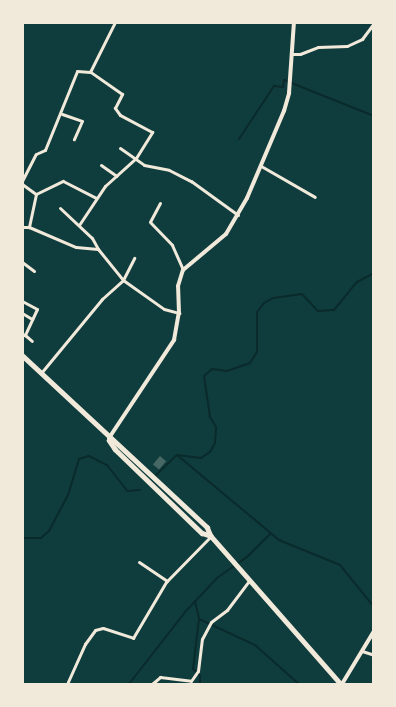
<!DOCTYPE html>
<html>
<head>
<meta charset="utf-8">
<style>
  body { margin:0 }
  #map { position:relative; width:396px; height:707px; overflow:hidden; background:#0f3d3e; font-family:Lato,sans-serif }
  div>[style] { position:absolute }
  .stream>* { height:2px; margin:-1px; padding:0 1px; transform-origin:1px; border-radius:1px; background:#0a2a2b }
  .building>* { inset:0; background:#486865; transform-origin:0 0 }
  .minor>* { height:3px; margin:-1.5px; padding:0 1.5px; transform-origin:1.5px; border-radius:1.5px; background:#f1e9da }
  .tertiary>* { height:4px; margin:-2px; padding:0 2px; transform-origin:2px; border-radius:2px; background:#f1e9da }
  .secondary>* { height:4.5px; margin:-2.25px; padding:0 2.25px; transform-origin:2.25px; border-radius:2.25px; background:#f1e9da }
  span { translate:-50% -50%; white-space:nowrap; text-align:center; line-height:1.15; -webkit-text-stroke:4px #f1e9da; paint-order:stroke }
  .frame { position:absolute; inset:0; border:24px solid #f1e9da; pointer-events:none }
</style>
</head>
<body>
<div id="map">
  <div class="stream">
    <i style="left:239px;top:139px;width:64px;rotate:-56.6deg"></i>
    <i style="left:274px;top:86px;width:9px;rotate:6deg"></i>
    <i style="left:283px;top:87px;width:7px;rotate:-82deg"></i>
    <i style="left:284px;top:80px;width:97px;rotate:21.8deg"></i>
    <i style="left:177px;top:455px;width:24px;rotate:7deg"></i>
    <i style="left:201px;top:458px;width:11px;rotate:-34deg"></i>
    <i style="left:210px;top:452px;width:10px;rotate:-61deg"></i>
    <i style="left:215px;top:443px;width:16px;rotate:-86deg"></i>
    <i style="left:216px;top:427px;width:12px;rotate:-121deg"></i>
    <i style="left:210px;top:417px;width:41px;rotate:-98.3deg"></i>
    <i style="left:204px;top:376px;width:11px;rotate:-41deg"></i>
    <i style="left:212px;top:369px;width:15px;rotate:8deg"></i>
    <i style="left:227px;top:371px;width:24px;rotate:-19deg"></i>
    <i style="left:250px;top:363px;width:13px;rotate:-58deg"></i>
    <i style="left:257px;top:352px;width:40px;rotate:-90deg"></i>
    <i style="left:257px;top:312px;width:11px;rotate:-52deg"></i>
    <i style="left:264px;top:303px;width:10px;rotate:-29deg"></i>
    <i style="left:273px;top:298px;width:29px;rotate:-8deg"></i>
    <i style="left:302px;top:294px;width:23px;rotate:47deg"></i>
    <i style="left:318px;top:311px;width:16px;rotate:-4deg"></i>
    <i style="left:334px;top:310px;width:36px;rotate:-51deg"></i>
    <i style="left:357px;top:282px;width:19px;rotate:-28deg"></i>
    <i style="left:177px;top:455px;width:133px;rotate:39.8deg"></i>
    <i style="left:279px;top:540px;width:66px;rotate:22.3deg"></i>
    <i style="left:340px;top:565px;width:54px;rotate:51deg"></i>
    <i style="left:156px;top:475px;width:29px;rotate:-44deg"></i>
    <i style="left:22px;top:538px;width:19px"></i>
    <i style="left:41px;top:538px;width:11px;rotate:-41deg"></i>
    <i style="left:49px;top:531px;width:41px;rotate:-62.2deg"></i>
    <i style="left:68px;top:495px;width:38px;rotate:-73deg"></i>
    <i style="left:79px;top:459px;width:10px;rotate:-17deg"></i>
    <i style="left:89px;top:456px;width:20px;rotate:27deg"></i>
    <i style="left:107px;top:465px;width:33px;rotate:52deg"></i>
    <i style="left:127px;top:491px;width:13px;rotate:-4deg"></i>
    <i style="left:195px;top:601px;width:18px;rotate:77deg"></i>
    <i style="left:199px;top:619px;width:50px;rotate:96.8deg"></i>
    <i style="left:193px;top:669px;width:10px;rotate:45deg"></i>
    <i style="left:200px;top:676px;width:8px;rotate:90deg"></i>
    <i style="left:199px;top:619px;width:62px;rotate:24.9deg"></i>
    <i style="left:255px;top:645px;width:59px;rotate:41.6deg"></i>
    <i style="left:129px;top:684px;width:93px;rotate:-52deg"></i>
    <i style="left:186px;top:611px;width:45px;rotate:-46.8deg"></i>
    <i style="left:217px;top:578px;width:35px;rotate:-35deg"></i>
    <i style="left:246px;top:558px;width:34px;rotate:-45deg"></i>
  </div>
  <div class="building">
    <i style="left:160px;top:456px;width:8px;height:11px;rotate:40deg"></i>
  </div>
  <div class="minor">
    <i style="left:292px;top:54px;width:8px"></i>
    <i style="left:300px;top:54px;width:19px;rotate:-21deg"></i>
    <i style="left:318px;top:47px;width:29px;rotate:-2deg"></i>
    <i style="left:347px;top:46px;width:17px;rotate:-25deg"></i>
    <i style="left:362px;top:39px;width:20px;rotate:-53deg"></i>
    <i style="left:62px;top:114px;width:21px;rotate:19deg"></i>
    <i style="left:82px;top:121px;width:20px;rotate:114deg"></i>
    <i style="left:120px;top:148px;width:29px;rotate:35deg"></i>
    <i style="left:144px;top:165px;width:25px;rotate:11deg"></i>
    <i style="left:169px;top:170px;width:25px;rotate:27deg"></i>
    <i style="left:191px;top:181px;width:58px;rotate:35.9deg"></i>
    <i style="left:101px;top:165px;width:19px;rotate:35deg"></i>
    <i style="left:261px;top:166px;width:62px;rotate:29.9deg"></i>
    <i style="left:22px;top:181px;width:30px;rotate:-63deg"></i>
    <i style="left:36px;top:154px;width:10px;rotate:-24deg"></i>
    <i style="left:45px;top:150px;width:85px;rotate:-67.9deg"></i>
    <i style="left:77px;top:71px;width:13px;rotate:4deg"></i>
    <i style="left:90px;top:72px;width:56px;rotate:-63.4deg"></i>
    <i style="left:22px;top:184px;width:17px;rotate:36deg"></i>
    <i style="left:36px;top:194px;width:34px;rotate:102deg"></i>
    <i style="left:36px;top:194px;width:30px;rotate:-26deg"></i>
    <i style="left:63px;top:181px;width:37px;rotate:27deg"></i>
    <i style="left:160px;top:203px;width:21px;rotate:118deg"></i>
    <i style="left:150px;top:222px;width:32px;rotate:46deg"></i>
    <i style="left:172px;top:245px;width:27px;rotate:66deg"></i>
    <i style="left:60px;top:208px;width:44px;rotate:43.2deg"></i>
    <i style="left:92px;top:238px;width:13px;rotate:61deg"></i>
    <i style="left:79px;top:225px;width:47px;rotate:-56.3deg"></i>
    <i style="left:105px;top:186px;width:42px;rotate:-42.1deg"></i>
    <i style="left:136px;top:158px;width:31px;rotate:-58deg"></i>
    <i style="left:152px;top:132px;width:36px;rotate:-152deg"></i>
    <i style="left:120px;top:115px;width:9px;rotate:-126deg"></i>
    <i style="left:115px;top:108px;width:16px;rotate:-63deg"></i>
    <i style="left:122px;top:94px;width:39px;rotate:-145deg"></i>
    <i style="left:22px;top:227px;width:7px"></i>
    <i style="left:29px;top:227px;width:51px;rotate:23.1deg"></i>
    <i style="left:76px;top:247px;width:22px;rotate:5deg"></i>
    <i style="left:98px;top:249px;width:40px;rotate:51deg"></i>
    <i style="left:123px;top:280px;width:50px;rotate:35.3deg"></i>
    <i style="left:164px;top:309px;width:16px;rotate:15deg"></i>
    <i style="left:22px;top:262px;width:15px;rotate:37deg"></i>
    <i style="left:22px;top:301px;width:17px;rotate:28deg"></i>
    <i style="left:37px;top:309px;width:29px;rotate:115deg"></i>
    <i style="left:25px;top:335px;width:3px;rotate:-162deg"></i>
    <i style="left:22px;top:313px;width:12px;rotate:31deg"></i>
    <i style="left:25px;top:335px;width:9px;rotate:41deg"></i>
    <i style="left:41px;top:373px;width:96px;rotate:-50.5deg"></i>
    <i style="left:102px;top:299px;width:28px;rotate:-42deg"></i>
    <i style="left:123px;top:280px;width:25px;rotate:-63deg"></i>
    <i style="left:139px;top:562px;width:34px;rotate:34deg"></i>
    <i style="left:362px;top:651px;width:13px;rotate:18deg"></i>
    <i style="left:67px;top:684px;width:44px;rotate:-65.8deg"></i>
    <i style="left:85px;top:644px;width:17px;rotate:-54deg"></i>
    <i style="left:95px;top:630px;width:8px;rotate:-14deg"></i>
    <i style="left:103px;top:628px;width:32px;rotate:18deg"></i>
    <i style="left:133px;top:638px;width:65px;rotate:-59.5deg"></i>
    <i style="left:166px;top:582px;width:64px;rotate:-45.6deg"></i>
    <i style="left:152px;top:684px;width:11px;rotate:-41deg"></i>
    <i style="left:160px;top:677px;width:31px;rotate:7deg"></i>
    <i style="left:191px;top:681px;width:12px;rotate:-55deg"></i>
    <i style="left:198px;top:671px;width:32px;rotate:-83deg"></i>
    <i style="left:202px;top:639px;width:19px;rotate:-62deg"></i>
    <i style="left:211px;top:622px;width:20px;rotate:-37deg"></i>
    <i style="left:227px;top:610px;width:38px;rotate:-53deg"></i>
  </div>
  <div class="tertiary">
    <i style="left:109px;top:438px;width:118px;rotate:-56.4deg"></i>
    <i style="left:174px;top:340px;width:27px;rotate:-80deg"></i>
    <i style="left:179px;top:313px;width:27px;rotate:-92deg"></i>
    <i style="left:178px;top:286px;width:17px;rotate:-73deg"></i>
    <i style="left:183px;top:270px;width:56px;rotate:-39.9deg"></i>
    <i style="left:226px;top:234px;width:42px;rotate:-59.7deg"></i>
    <i style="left:247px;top:198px;width:95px;rotate:-67deg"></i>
    <i style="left:284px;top:111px;width:19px;rotate:-74deg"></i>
    <i style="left:289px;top:93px;width:71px;rotate:-86deg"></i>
    <i style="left:342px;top:684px;width:62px;rotate:-58.9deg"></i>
  </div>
  <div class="secondary">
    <i style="left:22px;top:355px;width:253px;rotate:42.9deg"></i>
    <i style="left:207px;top:527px;width:10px;rotate:66deg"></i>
    <i style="left:211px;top:536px;width:197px;rotate:48.7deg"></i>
    <i style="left:109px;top:440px;width:11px;rotate:56deg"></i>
    <i style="left:115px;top:449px;width:121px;rotate:44deg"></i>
    <i style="left:202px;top:533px;width:9px;rotate:18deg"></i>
  </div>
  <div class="frame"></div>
</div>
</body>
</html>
